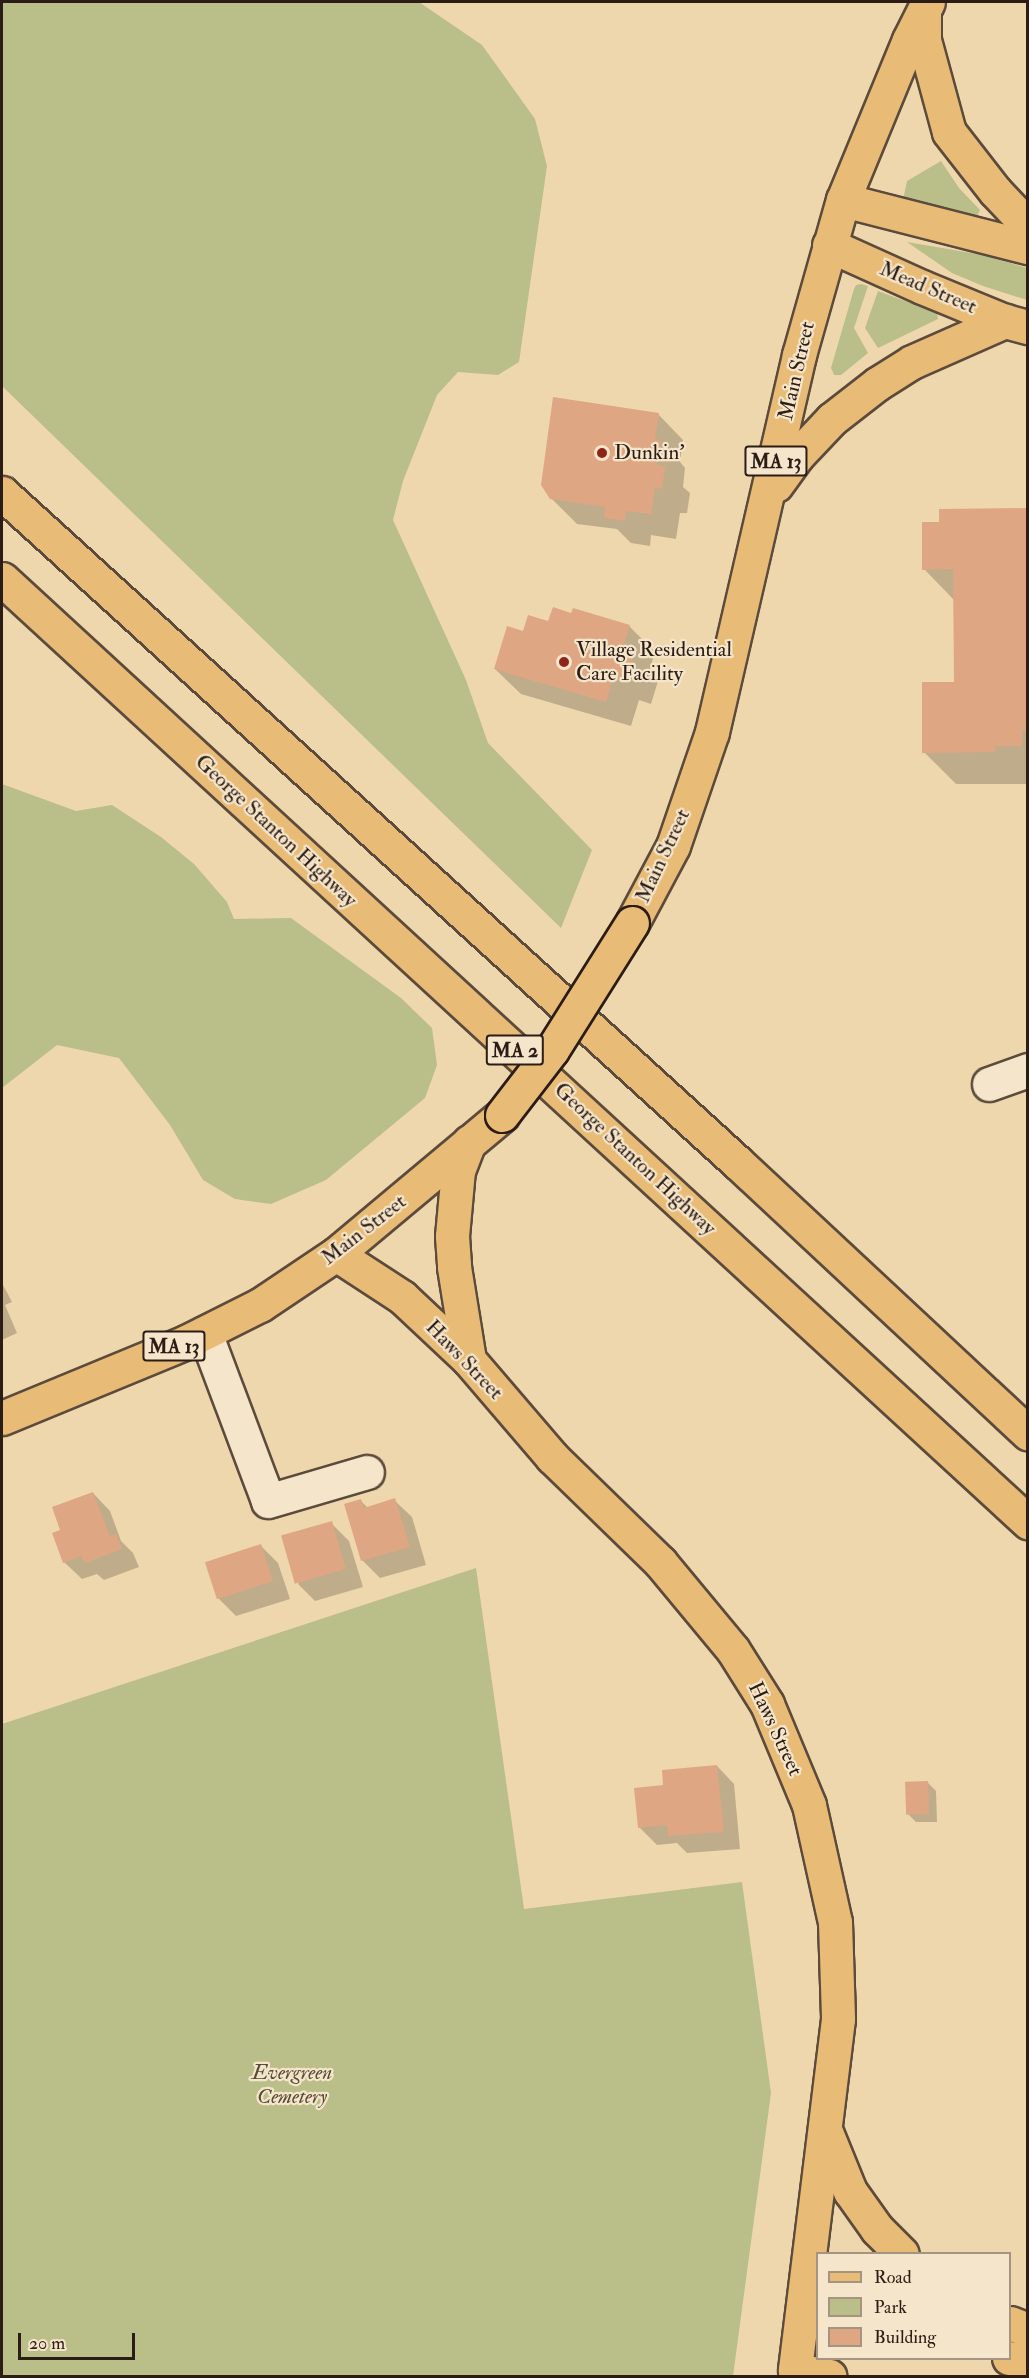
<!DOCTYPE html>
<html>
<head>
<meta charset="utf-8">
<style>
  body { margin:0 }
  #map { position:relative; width:1029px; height:2378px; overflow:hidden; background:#efd7ad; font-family:"IM FELL Double Pica",serif }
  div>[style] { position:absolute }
  .green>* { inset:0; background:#babe89 }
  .shadow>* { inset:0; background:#0003 }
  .building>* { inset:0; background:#dfa683; transform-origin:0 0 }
  .roads { filter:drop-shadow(2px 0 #5c4b3c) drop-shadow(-2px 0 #5c4b3c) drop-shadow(0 2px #5c4b3c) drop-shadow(0 -2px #5c4b3c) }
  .street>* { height:33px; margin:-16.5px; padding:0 16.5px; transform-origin:16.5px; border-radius:16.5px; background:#f5e5ca }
  .primary>* { height:33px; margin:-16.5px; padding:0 16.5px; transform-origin:16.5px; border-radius:16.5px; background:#e8bc76 }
  .highway>* { height:33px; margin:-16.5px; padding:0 16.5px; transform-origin:16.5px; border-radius:16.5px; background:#e8bc76 }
  .bridges { filter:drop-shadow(2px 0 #2b1c16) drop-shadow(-2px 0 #2b1c16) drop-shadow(0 2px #2b1c16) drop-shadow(0 -2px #2b1c16) }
  .primary-bridge>* { height:33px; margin:-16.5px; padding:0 16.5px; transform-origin:16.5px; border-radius:16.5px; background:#e8bc76 }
  .dots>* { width:16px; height:16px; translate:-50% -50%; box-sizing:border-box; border:3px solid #f5e5ca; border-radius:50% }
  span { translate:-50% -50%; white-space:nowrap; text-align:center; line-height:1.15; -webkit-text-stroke:4.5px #f5e5ca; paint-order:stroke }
  .shield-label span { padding:2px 4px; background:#f5e5ca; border:2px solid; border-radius:4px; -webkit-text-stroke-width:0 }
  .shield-label { font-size:20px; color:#2b1c16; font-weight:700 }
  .street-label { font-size:21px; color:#2b1c16 }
  .poi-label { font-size:21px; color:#2b1c16 }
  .left { translate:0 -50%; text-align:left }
  .park-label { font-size:21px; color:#564d38; font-style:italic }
  .frame { position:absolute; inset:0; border:3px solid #2b1c16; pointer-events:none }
  .legend { position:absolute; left:816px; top:2252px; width:195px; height:108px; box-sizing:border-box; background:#f5e5ca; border:2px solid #a49582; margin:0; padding:8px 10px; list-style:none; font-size:18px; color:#2b1c16 }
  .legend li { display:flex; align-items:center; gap:12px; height:30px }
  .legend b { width:30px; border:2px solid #a49582 }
  .scale { position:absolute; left:18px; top:2333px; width:117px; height:27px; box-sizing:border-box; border:3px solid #2b1c16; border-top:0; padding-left:8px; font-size:18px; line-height:21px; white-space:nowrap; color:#2b1c16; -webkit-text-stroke:4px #f5e5ca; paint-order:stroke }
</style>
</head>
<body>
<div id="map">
  <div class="green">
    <i style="clip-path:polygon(2px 2px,419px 2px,482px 45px,535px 119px,547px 166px,519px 362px,498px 375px,458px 372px,437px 395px,403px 481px,393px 520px,466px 680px,488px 743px,592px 850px,561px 928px,2px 386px)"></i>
    <i style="clip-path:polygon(941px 161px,959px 188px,980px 210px,976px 218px,903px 200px,907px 181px)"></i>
    <i style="clip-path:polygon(907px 242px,983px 255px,1027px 268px,1027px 300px,983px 286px,952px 273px)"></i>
    <i style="clip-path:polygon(861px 284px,868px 286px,854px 328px,868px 353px,841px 375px,834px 375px,831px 368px,854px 289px,856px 285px)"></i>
    <i style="clip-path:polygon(878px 291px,937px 313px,938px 319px,878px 348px,865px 328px)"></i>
    <i style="clip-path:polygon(2px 784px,76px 811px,112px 805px,161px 837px,194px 864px,227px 902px,234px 919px,291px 918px,401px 998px,432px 1028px,437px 1065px,425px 1098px,326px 1180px,271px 1204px,235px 1199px,203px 1180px,170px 1125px,119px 1058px,57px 1045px,2px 1088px)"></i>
    <i style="clip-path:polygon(476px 1568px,524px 1909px,742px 1882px,771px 2093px,733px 2376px,2px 2376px,2px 1724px)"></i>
  </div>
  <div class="shadow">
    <i style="clip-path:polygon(658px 414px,683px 440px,680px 462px,685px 468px,683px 487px,690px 493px,687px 513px,680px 513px,676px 539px,651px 535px,650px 546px,631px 543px,617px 529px,577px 524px,551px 498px)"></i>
    <i style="clip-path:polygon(1028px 510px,1027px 784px,956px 784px,924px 752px,955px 683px,955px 601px,924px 569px,940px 523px)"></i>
    <i style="clip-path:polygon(572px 615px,629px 626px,655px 652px,649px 672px,658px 681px,651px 704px,639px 700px,631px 726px,521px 694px,495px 669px,524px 633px)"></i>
    <i style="clip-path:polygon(2px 1283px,12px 1302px,5px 1305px,17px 1333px,2px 1340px)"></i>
    <i style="clip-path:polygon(93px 1493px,110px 1511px,121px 1541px,133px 1553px,139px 1567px,104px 1580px,97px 1574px,82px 1579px,64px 1562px,62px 1531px)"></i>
    <i style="clip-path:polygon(394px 1500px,412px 1517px,426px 1565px,380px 1578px,363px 1561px,346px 1505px,361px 1501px,368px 1508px)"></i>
    <i style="clip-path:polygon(331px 1523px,349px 1541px,363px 1587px,315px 1601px,298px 1584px)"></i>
    <i style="clip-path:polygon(261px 1546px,278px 1563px,290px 1599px,236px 1616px,219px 1599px)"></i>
    <i style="clip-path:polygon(717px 1766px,734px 1784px,740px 1849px,687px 1853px,677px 1843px,657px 1845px,639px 1827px,665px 1787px)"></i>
    <i style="clip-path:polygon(928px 1783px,936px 1791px,937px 1822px,916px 1822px,907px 1813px)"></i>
  </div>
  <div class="building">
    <i style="clip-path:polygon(553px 397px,659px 413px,655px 439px,661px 441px,657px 465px,665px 467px,662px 489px,655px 488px,651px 514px,626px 511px,625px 521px,604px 518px,605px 507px,550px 499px,541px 485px)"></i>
    <i style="clip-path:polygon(1028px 508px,1028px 730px,1022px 730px,1022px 746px,995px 746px,995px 752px,922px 753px,922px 682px,954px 682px,953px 569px,922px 570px,922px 522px,939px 522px,939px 509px)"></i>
    <i style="clip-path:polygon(553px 607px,571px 613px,573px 608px,630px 625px,622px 651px,633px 654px,626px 679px,614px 675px,606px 702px,494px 669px,507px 626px,523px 631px,528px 615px,548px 621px)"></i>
    <i style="clip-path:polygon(93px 1492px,110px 1536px,116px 1534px,122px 1549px,85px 1563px,81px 1556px,63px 1563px,52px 1533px,60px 1530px,52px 1507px)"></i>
    <i style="clip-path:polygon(395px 1498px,410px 1547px,361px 1561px,344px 1504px,361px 1499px,364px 1508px)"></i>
    <i style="left:332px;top:1521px;width:50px;height:53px;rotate:74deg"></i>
    <i style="left:261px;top:1544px;width:39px;height:59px;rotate:72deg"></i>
    <i style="clip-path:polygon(717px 1765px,724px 1832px,668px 1836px,667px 1825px,638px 1828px,634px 1788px,663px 1785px,662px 1770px)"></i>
    <i style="left:928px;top:1781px;width:33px;height:23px;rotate:88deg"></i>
  </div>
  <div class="roads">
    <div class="street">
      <i style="left:989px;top:1084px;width:41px;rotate:-19.7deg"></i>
      <i style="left:205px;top:1333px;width:179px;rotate:69.4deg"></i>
      <i style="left:268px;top:1501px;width:103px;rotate:-16.3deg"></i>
    </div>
    <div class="primary">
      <i style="left:924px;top:11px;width:29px;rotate:90deg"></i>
      <i style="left:924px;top:40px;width:95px;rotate:74.8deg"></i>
      <i style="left:949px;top:132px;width:75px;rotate:52.1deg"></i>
      <i style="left:995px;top:191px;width:48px;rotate:46.7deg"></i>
      <i style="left:843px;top:200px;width:191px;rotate:14.3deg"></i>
      <i style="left:829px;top:245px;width:102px;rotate:24.3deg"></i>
      <i style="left:922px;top:287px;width:90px;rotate:22.3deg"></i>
      <i style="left:1005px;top:321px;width:24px;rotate:15deg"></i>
      <i style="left:776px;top:485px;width:36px;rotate:-54deg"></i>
      <i style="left:797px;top:456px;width:51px;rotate:-46.6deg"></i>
      <i style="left:832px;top:419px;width:57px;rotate:-37.9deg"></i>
      <i style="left:877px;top:384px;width:41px;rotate:-32.2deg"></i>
      <i style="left:912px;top:362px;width:102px;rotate:-23.8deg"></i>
      <i style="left:632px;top:923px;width:87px;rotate:-62deg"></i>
      <i style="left:673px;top:846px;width:120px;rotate:-71.1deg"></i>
      <i style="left:712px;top:732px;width:387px;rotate:-77deg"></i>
      <i style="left:799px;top:355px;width:161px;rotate:-74.2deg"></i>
      <i style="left:843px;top:200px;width:173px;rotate:-67.6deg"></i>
      <i style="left:909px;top:40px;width:42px;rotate:-63.4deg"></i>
      <i style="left:469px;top:1142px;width:30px;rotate:111deg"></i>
      <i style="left:458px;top:1170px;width:66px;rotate:95.2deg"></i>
      <i style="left:452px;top:1236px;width:31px;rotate:86deg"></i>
      <i style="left:454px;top:1267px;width:94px;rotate:80.8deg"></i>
      <i style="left:336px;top:1254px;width:79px;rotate:33.1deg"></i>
      <i style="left:402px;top:1297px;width:92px;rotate:43.2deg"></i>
      <i style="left:469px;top:1360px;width:128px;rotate:49.4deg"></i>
      <i style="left:552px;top:1457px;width:151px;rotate:44.2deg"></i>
      <i style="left:660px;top:1562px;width:114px;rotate:50.3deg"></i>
      <i style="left:733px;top:1650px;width:64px;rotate:57.8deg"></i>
      <i style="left:767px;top:1704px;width:109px;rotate:67.4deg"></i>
      <i style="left:809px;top:1805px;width:120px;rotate:77.5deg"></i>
      <i style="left:835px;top:1922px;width:97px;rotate:88.2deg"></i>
      <i style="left:838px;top:2019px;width:354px;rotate:97deg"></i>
      <i style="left:795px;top:2370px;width:35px;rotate:10deg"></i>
      <i style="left:2px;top:1418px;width:199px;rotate:-22.4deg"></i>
      <i style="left:186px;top:1342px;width:83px;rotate:-26.6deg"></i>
      <i style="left:260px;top:1305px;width:92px;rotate:-33.9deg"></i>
      <i style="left:336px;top:1254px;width:217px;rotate:-39.9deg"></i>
      <i style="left:826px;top:2132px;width:64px;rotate:67.9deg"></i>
      <i style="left:850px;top:2191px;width:47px;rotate:54.6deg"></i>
      <i style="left:877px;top:2229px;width:35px;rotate:45deg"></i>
      <i style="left:1010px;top:2323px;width:19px;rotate:21deg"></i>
      <i style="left:1009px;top:2358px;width:19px;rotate:9deg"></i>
    </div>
    <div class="highway">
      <i style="left:2px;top:493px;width:994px;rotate:42.31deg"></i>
      <i style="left:737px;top:1162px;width:398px;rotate:43deg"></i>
      <i style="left:2px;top:579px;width:1394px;rotate:42.59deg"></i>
    </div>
  </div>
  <div class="bridges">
    <div class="primary-bridge">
      <i style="left:502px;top:1115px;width:82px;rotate:-52.4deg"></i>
      <i style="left:552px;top:1050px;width:150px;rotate:-57.8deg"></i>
    </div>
  </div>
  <div class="dots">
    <i style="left:602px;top:453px;background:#8f2418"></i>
    <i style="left:564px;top:662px;background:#8f2418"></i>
  </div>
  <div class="shield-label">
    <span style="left:776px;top:461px">MA 13</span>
    <span style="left:515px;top:1050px">MA 2</span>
    <span style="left:174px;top:1346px">MA 13</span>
  </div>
  <div class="street-label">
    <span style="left:928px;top:288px;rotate:23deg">Mead Street</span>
    <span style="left:797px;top:371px;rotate:-77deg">Main Street</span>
    <span style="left:276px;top:831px;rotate:43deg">George Stanton Highway</span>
    <span style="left:663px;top:856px;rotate:-65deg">Main Street</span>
    <span style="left:635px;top:1159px;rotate:43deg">George Stanton Highway</span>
    <span style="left:364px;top:1230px;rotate:-38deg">Main Street</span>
    <span style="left:464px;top:1360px;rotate:46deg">Haws Street</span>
    <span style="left:775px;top:1729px;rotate:65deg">Haws Street</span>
  </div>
  <div class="poi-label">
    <span class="left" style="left:614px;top:453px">Dunkin'</span>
    <span class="left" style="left:576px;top:662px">Village Residential<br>Care Facility</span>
  </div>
  <div class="park-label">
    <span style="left:292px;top:2085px">Evergreen<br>Cemetery</span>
  </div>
  <div class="frame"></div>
  <ul class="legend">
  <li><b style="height:8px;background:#e8bc76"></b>Road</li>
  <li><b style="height:16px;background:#babe89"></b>Park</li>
  <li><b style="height:16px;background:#dfa683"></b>Building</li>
  </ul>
  <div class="scale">20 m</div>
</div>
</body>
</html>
